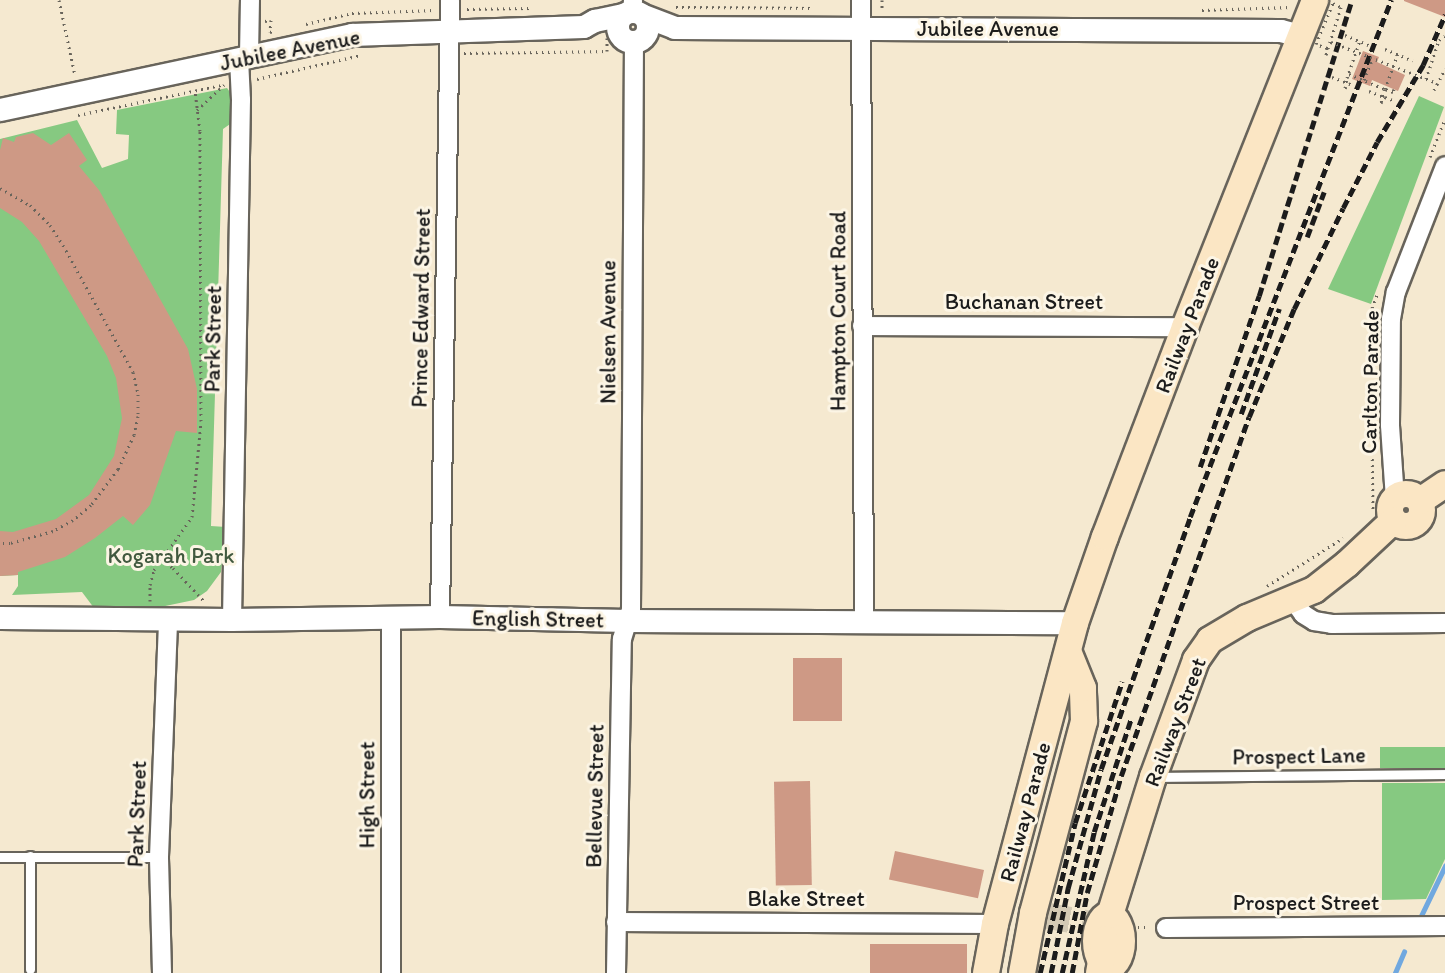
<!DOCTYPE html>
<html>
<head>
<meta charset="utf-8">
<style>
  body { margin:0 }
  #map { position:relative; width:1445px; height:973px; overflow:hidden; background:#f5e9d0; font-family:Itim,sans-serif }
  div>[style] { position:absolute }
  .green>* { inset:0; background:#86c981; transform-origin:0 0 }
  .stream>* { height:4.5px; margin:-2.25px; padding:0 2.25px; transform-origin:2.25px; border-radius:2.25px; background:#70a8df }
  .building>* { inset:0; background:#ce9985; transform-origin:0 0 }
  .secondary-tunnel>* { height:26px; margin-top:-13px; transform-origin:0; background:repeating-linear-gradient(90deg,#d4cab5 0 26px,transparent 0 39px) }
  .path>* { height:3px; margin-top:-1.5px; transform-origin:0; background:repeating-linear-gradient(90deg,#68645b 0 1.5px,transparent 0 6px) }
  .roads { filter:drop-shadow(2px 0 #68645b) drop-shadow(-2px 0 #68645b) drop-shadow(0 2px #68645b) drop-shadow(0 -2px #68645b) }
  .service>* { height:9px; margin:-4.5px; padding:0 4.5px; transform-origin:4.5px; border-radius:4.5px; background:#fff }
  .minor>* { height:18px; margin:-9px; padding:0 9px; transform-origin:9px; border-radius:9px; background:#fff }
  .tertiary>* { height:22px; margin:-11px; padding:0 11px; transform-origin:11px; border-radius:11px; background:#fff }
  .tertiary>.ring { margin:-11px; padding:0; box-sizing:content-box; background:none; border:22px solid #fff; border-radius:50% }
  .secondary>* { height:26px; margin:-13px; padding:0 13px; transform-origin:13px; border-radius:13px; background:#fbe6c4 }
  .secondary>.ring { margin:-13px; padding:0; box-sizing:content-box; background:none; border:26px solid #fbe6c4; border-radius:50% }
  .rail>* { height:4.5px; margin-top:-2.25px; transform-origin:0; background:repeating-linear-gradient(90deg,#1c1c1c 0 9px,transparent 0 13.5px) }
  .path-bridge>* { height:3px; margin-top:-1.5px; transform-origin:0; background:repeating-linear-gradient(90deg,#68645b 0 1.5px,transparent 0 6px) }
  span { translate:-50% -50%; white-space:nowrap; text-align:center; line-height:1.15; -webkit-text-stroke:6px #fcf5e5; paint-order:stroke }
  .street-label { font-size:22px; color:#1c1c1c }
  .park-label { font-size:22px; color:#41593f }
</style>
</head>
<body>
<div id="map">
  <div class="green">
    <i style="clip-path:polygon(227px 88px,232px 95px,233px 122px,223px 129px,211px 526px,226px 527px,221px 572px,207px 591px,194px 600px,146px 610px,94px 608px,82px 592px,12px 595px,18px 586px,18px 575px,0 576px,0 139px,77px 120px,102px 168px,128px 159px,129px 135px,116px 134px,117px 110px)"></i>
    <i style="clip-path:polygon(1419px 96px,1444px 107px,1371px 304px,1328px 289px)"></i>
    <i style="left:1380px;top:747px;width:65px;height:21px"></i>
    <i style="clip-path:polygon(1382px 783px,1445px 783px,1445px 859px,1426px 899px,1382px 900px)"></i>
  </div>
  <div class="stream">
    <i style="left:1420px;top:918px;width:58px;rotate:-64.3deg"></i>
    <i style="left:1395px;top:973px;width:23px;rotate:-67deg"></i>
  </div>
  <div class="building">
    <i style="clip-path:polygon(1404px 0,1445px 0,1445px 17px,1404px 1px)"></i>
    <i style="clip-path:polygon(1363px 51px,1379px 57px,1377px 62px,1405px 75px,1398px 91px,1372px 80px,1370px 86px,1352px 79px)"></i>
    <i style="clip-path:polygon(33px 133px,51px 145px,69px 133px,87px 160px,79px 166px,99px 190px,188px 349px,197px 389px,197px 433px,176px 431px,150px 505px,133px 525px,123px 516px,95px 538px,65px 557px,18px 572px,18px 575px,0 576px,0 531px,13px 532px,56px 519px,89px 495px,114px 456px,122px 418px,116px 378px,107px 356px,39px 241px,22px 222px,0 208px,0 150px,3px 138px,14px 142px,16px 137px)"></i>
    <i style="left:842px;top:658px;width:63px;height:49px;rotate:90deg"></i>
    <i style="left:810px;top:781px;width:104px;height:36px;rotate:89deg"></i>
    <i style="left:984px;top:870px;width:29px;height:91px;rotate:102deg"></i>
    <i style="left:870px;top:944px;width:97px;height:29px"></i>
  </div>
  <div class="secondary-tunnel">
    <i style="left:1044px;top:915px;width:48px;rotate:10.8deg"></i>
  </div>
  <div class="path">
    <i style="left:59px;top:0;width:77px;rotate:78deg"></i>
    <i style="left:882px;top:0;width:10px;rotate:90deg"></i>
    <i style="left:1333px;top:3px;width:9px;rotate:27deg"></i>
    <i style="left:1341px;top:7px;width:50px;rotate:107.4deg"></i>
    <i style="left:1326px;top:55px;width:7px;rotate:-82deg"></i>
    <i style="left:1327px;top:48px;width:12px;rotate:-160deg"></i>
    <i style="left:1316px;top:44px;width:44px;rotate:-67.5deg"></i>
    <i style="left:676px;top:7px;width:137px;rotate:0.4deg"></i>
    <i style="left:467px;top:9px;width:65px;rotate:-0.9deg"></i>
    <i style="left:1202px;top:10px;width:88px;rotate:-2deg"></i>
    <i style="left:265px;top:21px;width:6px;rotate:-9deg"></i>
    <i style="left:271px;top:20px;width:12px;rotate:95deg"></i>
    <i style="left:270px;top:32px;width:4px;rotate:-14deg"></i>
    <i style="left:306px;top:24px;width:47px;rotate:-13.4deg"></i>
    <i style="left:352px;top:13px;width:81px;rotate:-2.1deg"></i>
    <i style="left:1345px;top:35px;width:26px;rotate:23deg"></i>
    <i style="left:1385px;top:49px;width:30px;rotate:23deg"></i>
    <i style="left:464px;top:53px;width:143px;rotate:-0.8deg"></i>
    <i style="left:607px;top:51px;width:13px;rotate:-90deg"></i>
    <i style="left:1332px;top:77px;width:22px;rotate:21deg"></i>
    <i style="left:1347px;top:78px;width:39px;rotate:-71deg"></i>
    <i style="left:257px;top:79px;width:107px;rotate:-13deg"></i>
    <i style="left:1426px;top:79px;width:41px;rotate:-71.6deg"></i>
    <i style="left:1439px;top:40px;width:7px;rotate:-34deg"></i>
    <i style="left:1364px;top:80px;width:24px;rotate:-68deg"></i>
    <i style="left:1345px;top:88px;width:6px;rotate:-51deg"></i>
    <i style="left:1394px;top:89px;width:3px;rotate:108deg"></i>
    <i style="left:1393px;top:92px;width:9px;rotate:-159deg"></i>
    <i style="left:1385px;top:89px;width:37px;rotate:-70deg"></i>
    <i style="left:1434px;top:90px;width:24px;rotate:-62deg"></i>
    <i style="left:1369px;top:91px;width:16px;rotate:22deg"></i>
    <i style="left:1381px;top:103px;width:7px;rotate:-56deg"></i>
    <i style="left:1385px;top:97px;width:11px;rotate:22deg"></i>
    <i style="left:197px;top:110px;width:37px;rotate:-43deg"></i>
    <i style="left:78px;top:115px;width:146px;rotate:-11.8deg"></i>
    <i style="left:1430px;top:157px;width:41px;rotate:-68.5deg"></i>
    <i style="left:0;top:188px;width:34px;rotate:30deg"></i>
    <i style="left:30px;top:205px;width:28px;rotate:45deg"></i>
    <i style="left:50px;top:225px;width:24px;rotate:57deg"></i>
    <i style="left:63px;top:245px;width:145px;rotate:61.1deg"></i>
    <i style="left:133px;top:372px;width:23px;rotate:77deg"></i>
    <i style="left:138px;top:394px;width:22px;rotate:90deg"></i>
    <i style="left:138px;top:416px;width:19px;rotate:102deg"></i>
    <i style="left:134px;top:435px;width:38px;rotate:115deg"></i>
    <i style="left:118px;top:469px;width:45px;rotate:126.9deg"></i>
    <i style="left:91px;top:505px;width:23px;rotate:140deg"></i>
    <i style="left:73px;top:520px;width:23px;rotate:151deg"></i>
    <i style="left:53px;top:531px;width:45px;rotate:164.4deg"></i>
    <i style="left:10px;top:543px;width:10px;rotate:180deg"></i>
    <i style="left:1372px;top:374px;width:66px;rotate:-90deg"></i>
    <i style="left:1372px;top:308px;width:17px;rotate:-69deg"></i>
    <i style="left:1372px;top:435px;width:77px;rotate:89.3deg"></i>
    <i style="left:161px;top:559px;width:15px;rotate:37deg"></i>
    <i style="left:173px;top:568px;width:45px;rotate:46.8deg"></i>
    <i style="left:1267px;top:586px;width:90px;rotate:-32.3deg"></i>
    <i style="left:150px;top:601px;width:16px;rotate:-90deg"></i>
    <i style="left:150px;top:585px;width:16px;rotate:-75deg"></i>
    <i style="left:154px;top:570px;width:65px;rotate:-54.4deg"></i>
    <i style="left:192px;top:517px;width:96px;rotate:-84.6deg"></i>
    <i style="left:201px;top:421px;width:290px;rotate:-90.2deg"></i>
    <i style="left:200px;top:131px;width:40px;rotate:-97.1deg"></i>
    <i style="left:1126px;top:927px;width:23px"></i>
  </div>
  <div class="roads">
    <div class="service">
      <i style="left:1156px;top:777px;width:289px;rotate:-0.6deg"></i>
      <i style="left:0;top:857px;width:159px"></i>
      <i style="left:30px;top:969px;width:113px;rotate:-90deg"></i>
    </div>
    <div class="minor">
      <i style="left:861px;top:0;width:622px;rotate:89.72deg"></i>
      <i style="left:632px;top:12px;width:12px;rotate:-85deg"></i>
      <i style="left:249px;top:56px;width:56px;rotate:-89deg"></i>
      <i style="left:862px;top:326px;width:323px;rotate:0.2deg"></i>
      <i style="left:1395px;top:499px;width:74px;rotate:-93.9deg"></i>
      <i style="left:1390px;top:425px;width:106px;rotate:-89.5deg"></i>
      <i style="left:1391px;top:319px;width:27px;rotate:-80deg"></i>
      <i style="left:1396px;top:292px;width:135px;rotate:-68.7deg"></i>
      <i style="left:1293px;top:600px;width:17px;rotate:54deg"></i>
      <i style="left:1303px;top:614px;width:13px;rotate:32deg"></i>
      <i style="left:1314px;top:621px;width:18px;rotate:9deg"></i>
      <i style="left:1332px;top:624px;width:113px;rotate:-0.5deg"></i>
      <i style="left:440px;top:617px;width:617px;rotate:-89.07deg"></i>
      <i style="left:232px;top:620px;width:520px;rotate:-89.01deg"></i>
      <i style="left:241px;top:100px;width:41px;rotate:-92.8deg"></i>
      <i style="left:616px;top:922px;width:379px;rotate:0.3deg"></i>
      <i style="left:1166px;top:928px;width:279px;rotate:-0.4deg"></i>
      <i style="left:162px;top:973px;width:116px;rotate:-91.5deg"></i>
      <i style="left:159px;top:857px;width:237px;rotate:-87.8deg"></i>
      <i style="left:391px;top:973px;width:356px;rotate:-90deg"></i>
      <i style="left:616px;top:973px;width:334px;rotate:-89deg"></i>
      <i style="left:622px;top:639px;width:30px;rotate:-73deg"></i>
      <i style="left:631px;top:610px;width:568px;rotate:-89.7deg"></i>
    </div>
    <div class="tertiary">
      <i class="ring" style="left:618px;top:12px;width:8px;height:8px"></i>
      <i style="left:644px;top:16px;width:33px;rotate:21deg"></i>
      <i style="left:675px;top:28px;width:606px;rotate:0.28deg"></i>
      <i style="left:1281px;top:31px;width:21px;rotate:14deg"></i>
      <i style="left:0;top:110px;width:360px;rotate:-12deg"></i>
      <i style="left:352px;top:35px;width:232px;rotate:-2deg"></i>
      <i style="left:584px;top:27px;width:13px;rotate:-29deg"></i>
      <i style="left:595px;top:21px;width:29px;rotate:-12deg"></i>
      <i style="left:0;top:618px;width:232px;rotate:0.5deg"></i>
      <i style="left:232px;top:620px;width:208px;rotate:-0.8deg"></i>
      <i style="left:440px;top:617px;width:188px;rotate:1.2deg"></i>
      <i style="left:628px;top:621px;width:447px;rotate:0.3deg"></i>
    </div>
    <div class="secondary">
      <i class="ring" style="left:1390px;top:494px;width:6px;height:6px"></i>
      <i style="left:1420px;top:501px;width:30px;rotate:-34deg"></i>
      <i class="ring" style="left:1096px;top:915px;width:-2px;height:-2px"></i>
      <i style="left:1110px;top:915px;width:145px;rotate:-72.7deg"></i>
      <i style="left:1153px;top:777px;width:125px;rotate:-69.8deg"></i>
      <i style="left:1196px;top:660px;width:24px;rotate:-55deg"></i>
      <i style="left:1210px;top:640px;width:43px;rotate:-30.7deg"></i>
      <i style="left:1247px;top:618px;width:73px;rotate:-22.7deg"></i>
      <i style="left:1314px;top:590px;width:42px;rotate:-38.2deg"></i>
      <i style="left:1347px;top:564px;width:64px;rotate:-43.1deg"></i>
      <i style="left:986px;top:973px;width:50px;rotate:-79.6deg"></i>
      <i style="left:995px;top:924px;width:311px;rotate:-75.1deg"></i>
      <i style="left:1075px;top:623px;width:91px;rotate:-70.8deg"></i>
      <i style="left:1105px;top:537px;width:225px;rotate:-69.1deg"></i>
      <i style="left:1185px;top:327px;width:352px;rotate:-68.3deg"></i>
      <i style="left:1022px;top:973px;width:61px;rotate:-79.6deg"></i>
      <i style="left:1033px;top:913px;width:199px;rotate:-75.1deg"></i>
      <i style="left:1084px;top:721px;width:33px;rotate:-92deg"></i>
      <i style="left:1083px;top:688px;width:38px;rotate:-112deg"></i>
      <i style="left:1099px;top:973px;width:34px;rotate:-80deg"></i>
    </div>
  </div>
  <div class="rail">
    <i style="left:1307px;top:237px;width:48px;rotate:-69.3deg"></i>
    <i style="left:1241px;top:414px;width:112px;rotate:-70.1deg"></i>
    <i style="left:1200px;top:467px;width:181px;rotate:-71deg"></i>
    <i style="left:1259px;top:296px;width:310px;rotate:-72.6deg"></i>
    <i style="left:1040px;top:973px;width:154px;rotate:-76.9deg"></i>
    <i style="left:1075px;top:823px;width:149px;rotate:-71.6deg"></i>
    <i style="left:1051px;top:973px;width:87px;rotate:-78.7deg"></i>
    <i style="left:1068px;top:888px;width:123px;rotate:-74.5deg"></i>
    <i style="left:1101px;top:769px;width:267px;rotate:-70.5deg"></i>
    <i style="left:1190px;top:517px;width:555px;rotate:-68.75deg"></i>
    <i style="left:1062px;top:973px;width:145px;rotate:-77.2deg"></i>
    <i style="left:1094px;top:832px;width:119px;rotate:-71.9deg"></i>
    <i style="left:1072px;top:973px;width:81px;rotate:-79.4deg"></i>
    <i style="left:1087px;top:893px;width:122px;rotate:-73.8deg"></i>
    <i style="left:1121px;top:776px;width:381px;rotate:-70.4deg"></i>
    <i style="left:1249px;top:417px;width:117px;rotate:-67.4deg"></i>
    <i style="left:1294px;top:309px;width:112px;rotate:-64.1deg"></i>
    <i style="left:1343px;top:208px;width:74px;rotate:-62.7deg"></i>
    <i style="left:1377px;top:142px;width:90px;rotate:-59.1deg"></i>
    <i style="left:1423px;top:65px;width:55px;rotate:-66.3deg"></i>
  </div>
  <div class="path-bridge">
    <i style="left:1331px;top:42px;width:114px;rotate:21.1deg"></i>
    <i style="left:1349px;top:74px;width:39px;rotate:23deg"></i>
    <i style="left:1385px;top:89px;width:15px;rotate:106deg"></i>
    <i style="left:1345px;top:88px;width:10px;rotate:-79deg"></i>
  </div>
  <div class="street-label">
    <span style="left:988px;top:29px">Jubilee Avenue</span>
    <span style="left:290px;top:50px;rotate:-11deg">Jubilee Avenue</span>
    <span style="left:1024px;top:302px">Buchanan Street</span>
    <span style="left:421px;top:308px;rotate:-89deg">Prince Edward Street</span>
    <span style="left:838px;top:311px;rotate:-90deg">Hampton Court Road</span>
    <span style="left:1187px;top:325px;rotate:-69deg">Railway Parade</span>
    <span style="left:608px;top:332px;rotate:-90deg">Nielsen Avenue</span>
    <span style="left:213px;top:339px;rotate:-89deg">Park Street</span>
    <span style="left:1370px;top:382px;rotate:-89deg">Carlton Parade</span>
    <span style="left:538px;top:619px;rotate:1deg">English Street</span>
    <span style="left:1175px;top:722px;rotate:-69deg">Railway Street</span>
    <span style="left:1299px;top:756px;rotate:-1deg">Prospect Lane</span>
    <span style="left:367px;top:795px;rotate:-90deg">High Street</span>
    <span style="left:595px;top:796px;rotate:-89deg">Bellevue Street</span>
    <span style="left:1025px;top:812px;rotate:-75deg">Railway Parade</span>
    <span style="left:137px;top:814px;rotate:-88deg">Park Street</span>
    <span style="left:806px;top:899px">Blake Street</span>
    <span style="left:1306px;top:903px">Prospect Street</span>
  </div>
  <div class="park-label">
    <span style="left:171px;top:556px">Kogarah Park</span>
  </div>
</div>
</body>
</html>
